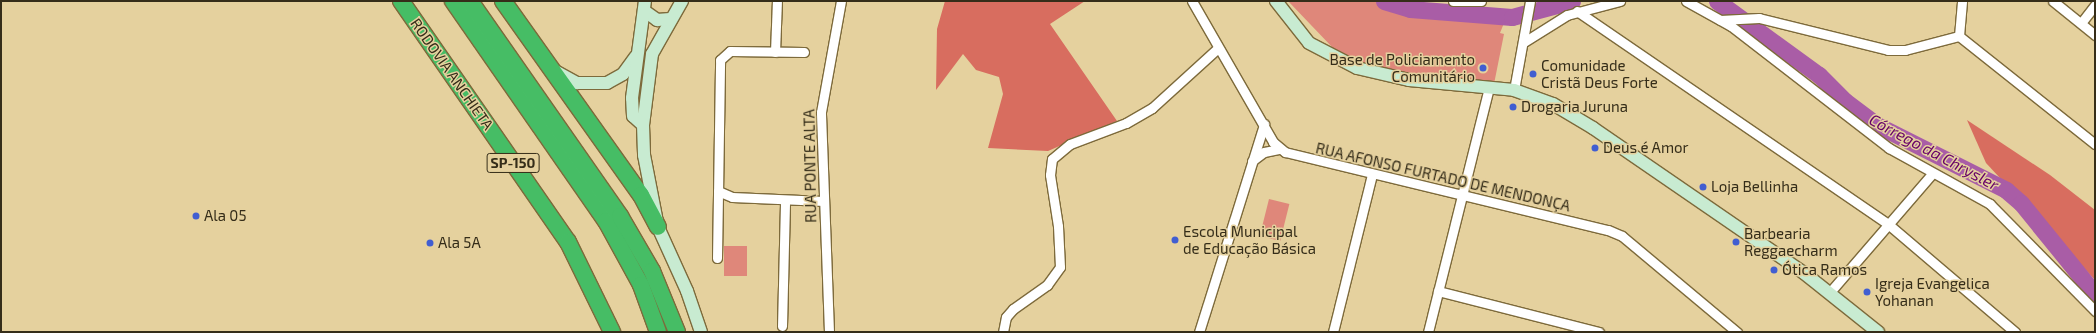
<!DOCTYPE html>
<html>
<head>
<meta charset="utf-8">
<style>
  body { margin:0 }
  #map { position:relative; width:2096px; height:333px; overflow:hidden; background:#e5d19e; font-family:"Exo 2",sans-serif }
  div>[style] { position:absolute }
  .green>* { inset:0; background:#df877a; transform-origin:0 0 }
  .forest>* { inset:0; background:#d86d5f }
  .river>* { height:17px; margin:-8.5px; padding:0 8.5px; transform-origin:8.5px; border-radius:8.5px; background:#a95da6 }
  .roads { filter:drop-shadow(1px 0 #7d6a3b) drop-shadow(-1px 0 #7d6a3b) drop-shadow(0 1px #7d6a3b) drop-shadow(0 -1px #7d6a3b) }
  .street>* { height:9px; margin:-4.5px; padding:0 4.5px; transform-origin:4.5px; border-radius:4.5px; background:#fff }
  .secondary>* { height:12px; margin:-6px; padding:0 6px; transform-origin:6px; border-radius:6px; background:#c8ebd1 }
  .highway>* { height:16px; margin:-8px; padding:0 8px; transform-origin:8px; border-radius:8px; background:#46bd65 }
  .dots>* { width:11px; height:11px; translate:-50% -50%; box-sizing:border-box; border:2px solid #e5d19e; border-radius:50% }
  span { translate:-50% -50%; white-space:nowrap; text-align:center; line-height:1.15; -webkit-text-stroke:3px #e5d19e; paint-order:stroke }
  .shield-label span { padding:1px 3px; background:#e5d19e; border:1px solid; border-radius:3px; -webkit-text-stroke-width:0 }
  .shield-label { font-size:14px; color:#352d19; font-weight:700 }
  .poi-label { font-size:15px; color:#352d19 }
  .right { translate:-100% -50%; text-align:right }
  .left { translate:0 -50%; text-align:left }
  .street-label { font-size:15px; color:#352d19 }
  .water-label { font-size:16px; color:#670067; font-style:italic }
  .frame { position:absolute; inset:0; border:2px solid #352d19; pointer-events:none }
</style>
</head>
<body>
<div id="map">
  <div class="green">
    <i style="clip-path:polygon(1288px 1px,1379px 1px,1433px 15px,1504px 23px,1500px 33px,1504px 34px,1494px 84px,1392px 73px,1370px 67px,1333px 48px)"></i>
    <i style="left:1269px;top:199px;width:21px;height:38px;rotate:14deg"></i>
    <i style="left:724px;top:246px;width:23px;height:30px"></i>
  </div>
  <div class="forest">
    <i style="clip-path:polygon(945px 1px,1085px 1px,1050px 24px,1117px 121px,1048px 151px,988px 148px,1003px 94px,999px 77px,976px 70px,963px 54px,936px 90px,937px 29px)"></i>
    <i style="clip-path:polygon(1967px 120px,2050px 175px,2095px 210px,2095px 280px,1986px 163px)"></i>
  </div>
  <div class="river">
    <i style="left:1384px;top:1px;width:27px;rotate:17deg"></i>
    <i style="left:1410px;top:9px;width:102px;rotate:4.5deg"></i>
    <i style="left:1512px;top:17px;width:62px;rotate:-14.9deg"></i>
    <i style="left:1717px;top:1px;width:126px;rotate:36deg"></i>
    <i style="left:1819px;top:75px;width:37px;rotate:45deg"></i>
    <i style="left:1845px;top:101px;width:40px;rotate:37deg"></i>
    <i style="left:1877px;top:125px;width:144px;rotate:26.7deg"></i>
    <i style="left:2006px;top:190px;width:20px;rotate:41deg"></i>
    <i style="left:2021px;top:203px;width:117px;rotate:50.9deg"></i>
  </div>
  <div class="roads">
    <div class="street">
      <i style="left:1192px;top:1px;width:163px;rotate:60.1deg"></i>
      <i style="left:1273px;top:142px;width:16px;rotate:40deg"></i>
      <i style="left:1285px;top:152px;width:332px;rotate:13.6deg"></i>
      <i style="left:1608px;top:230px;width:15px;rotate:23deg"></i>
      <i style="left:1622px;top:236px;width:150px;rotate:39.9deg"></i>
      <i style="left:1453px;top:1px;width:28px"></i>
      <i style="left:1686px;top:1px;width:51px;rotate:29.1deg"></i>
      <i style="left:1731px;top:26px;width:200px;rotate:37.7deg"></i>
      <i style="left:1889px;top:148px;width:115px;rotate:29deg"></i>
      <i style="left:1990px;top:204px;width:150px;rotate:45.5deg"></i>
      <i style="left:2053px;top:1px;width:54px;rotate:39deg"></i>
      <i style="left:1577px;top:11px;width:377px;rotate:34.4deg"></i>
      <i style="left:1888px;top:224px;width:167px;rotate:40.4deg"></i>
      <i style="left:1720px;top:20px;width:39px;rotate:-3deg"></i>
      <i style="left:1759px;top:18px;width:133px;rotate:13.9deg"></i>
      <i style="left:1888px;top:50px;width:17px"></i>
      <i style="left:1905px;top:50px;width:56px;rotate:-14.5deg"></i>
      <i style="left:2081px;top:23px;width:23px;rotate:-52deg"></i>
      <i style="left:1959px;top:36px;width:174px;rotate:38.5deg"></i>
      <i style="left:1959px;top:36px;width:35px;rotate:-85deg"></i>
      <i style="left:1524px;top:42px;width:51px;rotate:-32.1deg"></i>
      <i style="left:1567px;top:15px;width:55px;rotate:-14.8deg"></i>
      <i style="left:775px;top:52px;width:51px;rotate:-87.8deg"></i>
      <i style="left:1514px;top:90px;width:90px;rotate:-79.8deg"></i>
      <i style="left:1252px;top:161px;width:15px;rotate:-37deg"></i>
      <i style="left:1264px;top:152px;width:16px;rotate:-11deg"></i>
      <i style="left:718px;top:191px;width:15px;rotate:23deg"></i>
      <i style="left:732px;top:197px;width:92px;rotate:2.5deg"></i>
      <i style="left:717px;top:258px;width:198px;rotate:-89.1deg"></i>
      <i style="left:720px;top:60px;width:13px;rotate:-42deg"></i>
      <i style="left:730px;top:51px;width:74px;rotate:0.8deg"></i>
      <i style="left:1438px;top:291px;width:166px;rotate:14.3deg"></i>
      <i style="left:1830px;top:292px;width:156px;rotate:-49.2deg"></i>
      <i style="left:782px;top:326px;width:126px;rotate:-88.6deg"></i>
      <i style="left:829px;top:332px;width:220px;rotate:-92.1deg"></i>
      <i style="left:821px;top:112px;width:113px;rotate:-79.8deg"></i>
      <i style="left:1003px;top:332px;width:15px;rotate:-79deg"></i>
      <i style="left:1006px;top:317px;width:11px;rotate:-49deg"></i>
      <i style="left:1013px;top:309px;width:42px;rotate:-35.2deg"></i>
      <i style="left:1047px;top:285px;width:22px;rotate:-54deg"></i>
      <i style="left:1060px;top:267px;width:41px;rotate:-92.8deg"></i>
      <i style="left:1058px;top:226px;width:52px;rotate:-98.9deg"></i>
      <i style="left:1050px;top:175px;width:16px;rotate:-83deg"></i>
      <i style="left:1052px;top:159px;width:23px;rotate:-40deg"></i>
      <i style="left:1070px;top:144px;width:60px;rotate:-20.6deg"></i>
      <i style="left:1126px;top:123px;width:30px;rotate:-30deg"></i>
      <i style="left:1152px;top:108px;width:89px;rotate:-42.3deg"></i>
      <i style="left:1199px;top:332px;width:218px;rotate:-72.6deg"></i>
      <i style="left:1333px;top:332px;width:163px;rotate:-76.1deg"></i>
      <i style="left:1428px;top:332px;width:252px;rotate:-76deg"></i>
    </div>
    <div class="secondary">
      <i style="left:682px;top:1px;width:61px;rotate:119.5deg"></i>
      <i style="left:652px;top:54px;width:72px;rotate:97.2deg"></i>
      <i style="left:643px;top:125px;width:30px;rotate:88deg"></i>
      <i style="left:644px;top:155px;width:73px;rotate:79deg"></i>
      <i style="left:658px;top:227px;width:70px;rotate:65.6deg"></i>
      <i style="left:687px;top:291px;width:43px;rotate:71.1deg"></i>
      <i style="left:1276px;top:1px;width:53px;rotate:51.8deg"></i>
      <i style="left:1309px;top:43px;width:54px;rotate:27.5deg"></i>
      <i style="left:1357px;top:68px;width:53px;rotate:13deg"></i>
      <i style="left:1409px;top:80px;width:105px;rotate:5.4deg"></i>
      <i style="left:1514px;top:90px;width:41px;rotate:19.7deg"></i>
      <i style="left:1553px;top:104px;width:47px;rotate:31deg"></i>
      <i style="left:1593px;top:128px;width:256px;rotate:34.5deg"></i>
      <i style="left:1804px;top:273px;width:95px;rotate:38.6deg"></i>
      <i style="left:646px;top:12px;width:14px;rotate:36deg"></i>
      <i style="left:657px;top:20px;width:13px;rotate:-4deg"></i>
      <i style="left:555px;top:71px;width:25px;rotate:29deg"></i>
      <i style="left:577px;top:83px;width:30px"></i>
      <i style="left:607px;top:83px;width:18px;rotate:-29deg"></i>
      <i style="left:623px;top:74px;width:22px;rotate:-54deg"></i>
      <i style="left:643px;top:125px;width:13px;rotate:-138deg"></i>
      <i style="left:633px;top:116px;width:18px;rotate:-93deg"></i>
      <i style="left:632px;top:98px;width:98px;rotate:-82.4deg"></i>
    </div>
    <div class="highway">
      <i style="left:401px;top:1px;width:293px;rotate:55.3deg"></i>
      <i style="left:568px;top:242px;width:100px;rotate:63.9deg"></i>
      <i style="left:453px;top:1px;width:268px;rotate:55.2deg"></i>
      <i style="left:606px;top:221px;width:73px;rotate:61.3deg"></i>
      <i style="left:641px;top:285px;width:50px;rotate:70.1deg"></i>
      <i style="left:470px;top:1px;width:262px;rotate:55.1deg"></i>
      <i style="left:620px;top:216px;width:64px;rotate:59.8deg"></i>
      <i style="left:652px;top:271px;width:66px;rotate:67.7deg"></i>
      <i style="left:503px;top:1px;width:238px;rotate:54.6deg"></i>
      <i style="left:641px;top:195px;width:36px;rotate:62deg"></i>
    </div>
  </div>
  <div class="dots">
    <i style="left:1483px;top:68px;background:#415ed1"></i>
    <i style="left:1533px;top:74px;background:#415ed1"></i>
    <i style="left:1513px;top:107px;background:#415ed1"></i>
    <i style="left:1595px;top:148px;background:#415ed1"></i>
    <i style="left:1703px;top:187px;background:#415ed1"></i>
    <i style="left:196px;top:216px;background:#415ed1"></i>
    <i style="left:1175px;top:240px;background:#415ed1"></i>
    <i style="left:1736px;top:242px;background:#415ed1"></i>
    <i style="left:430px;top:243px;background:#415ed1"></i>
    <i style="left:1774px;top:270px;background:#415ed1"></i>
    <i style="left:1867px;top:292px;background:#415ed1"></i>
  </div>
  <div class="shield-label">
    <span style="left:513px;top:163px">SP-150</span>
  </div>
  <div class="poi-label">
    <span class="right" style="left:1475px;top:68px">Base de Policiamento<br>Comunitário</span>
    <span class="left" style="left:1541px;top:74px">Comunidade<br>Cristã Deus Forte</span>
    <span class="left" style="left:1521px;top:107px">Drogaria Juruna</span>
    <span class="left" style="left:1603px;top:148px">Deus é Amor</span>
    <span class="left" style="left:1711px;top:187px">Loja Bellinha</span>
    <span class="left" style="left:204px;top:216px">Ala 05</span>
    <span class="left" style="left:1183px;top:240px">Escola Municipal<br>de Educação Básica</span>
    <span class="left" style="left:1744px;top:242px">Barbearia<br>Reggaecharm</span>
    <span class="left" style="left:438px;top:243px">Ala 5A</span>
    <span class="left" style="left:1782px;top:270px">Ótica Ramos</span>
    <span class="left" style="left:1875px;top:292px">Igreja Evangelica<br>Yohanan</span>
  </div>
  <div class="street-label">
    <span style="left:452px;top:74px;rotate:55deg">RODOVIA ANCHIETA</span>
    <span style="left:810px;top:166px;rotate:-91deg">RUA PONTE ALTA</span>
    <span style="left:1443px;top:177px;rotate:13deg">RUA AFONSO FURTADO DE MENDONÇA</span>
  </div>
  <div class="water-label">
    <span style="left:1934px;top:152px;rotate:28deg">Córrego da Chrysler</span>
  </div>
  <div class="frame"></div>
</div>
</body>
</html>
